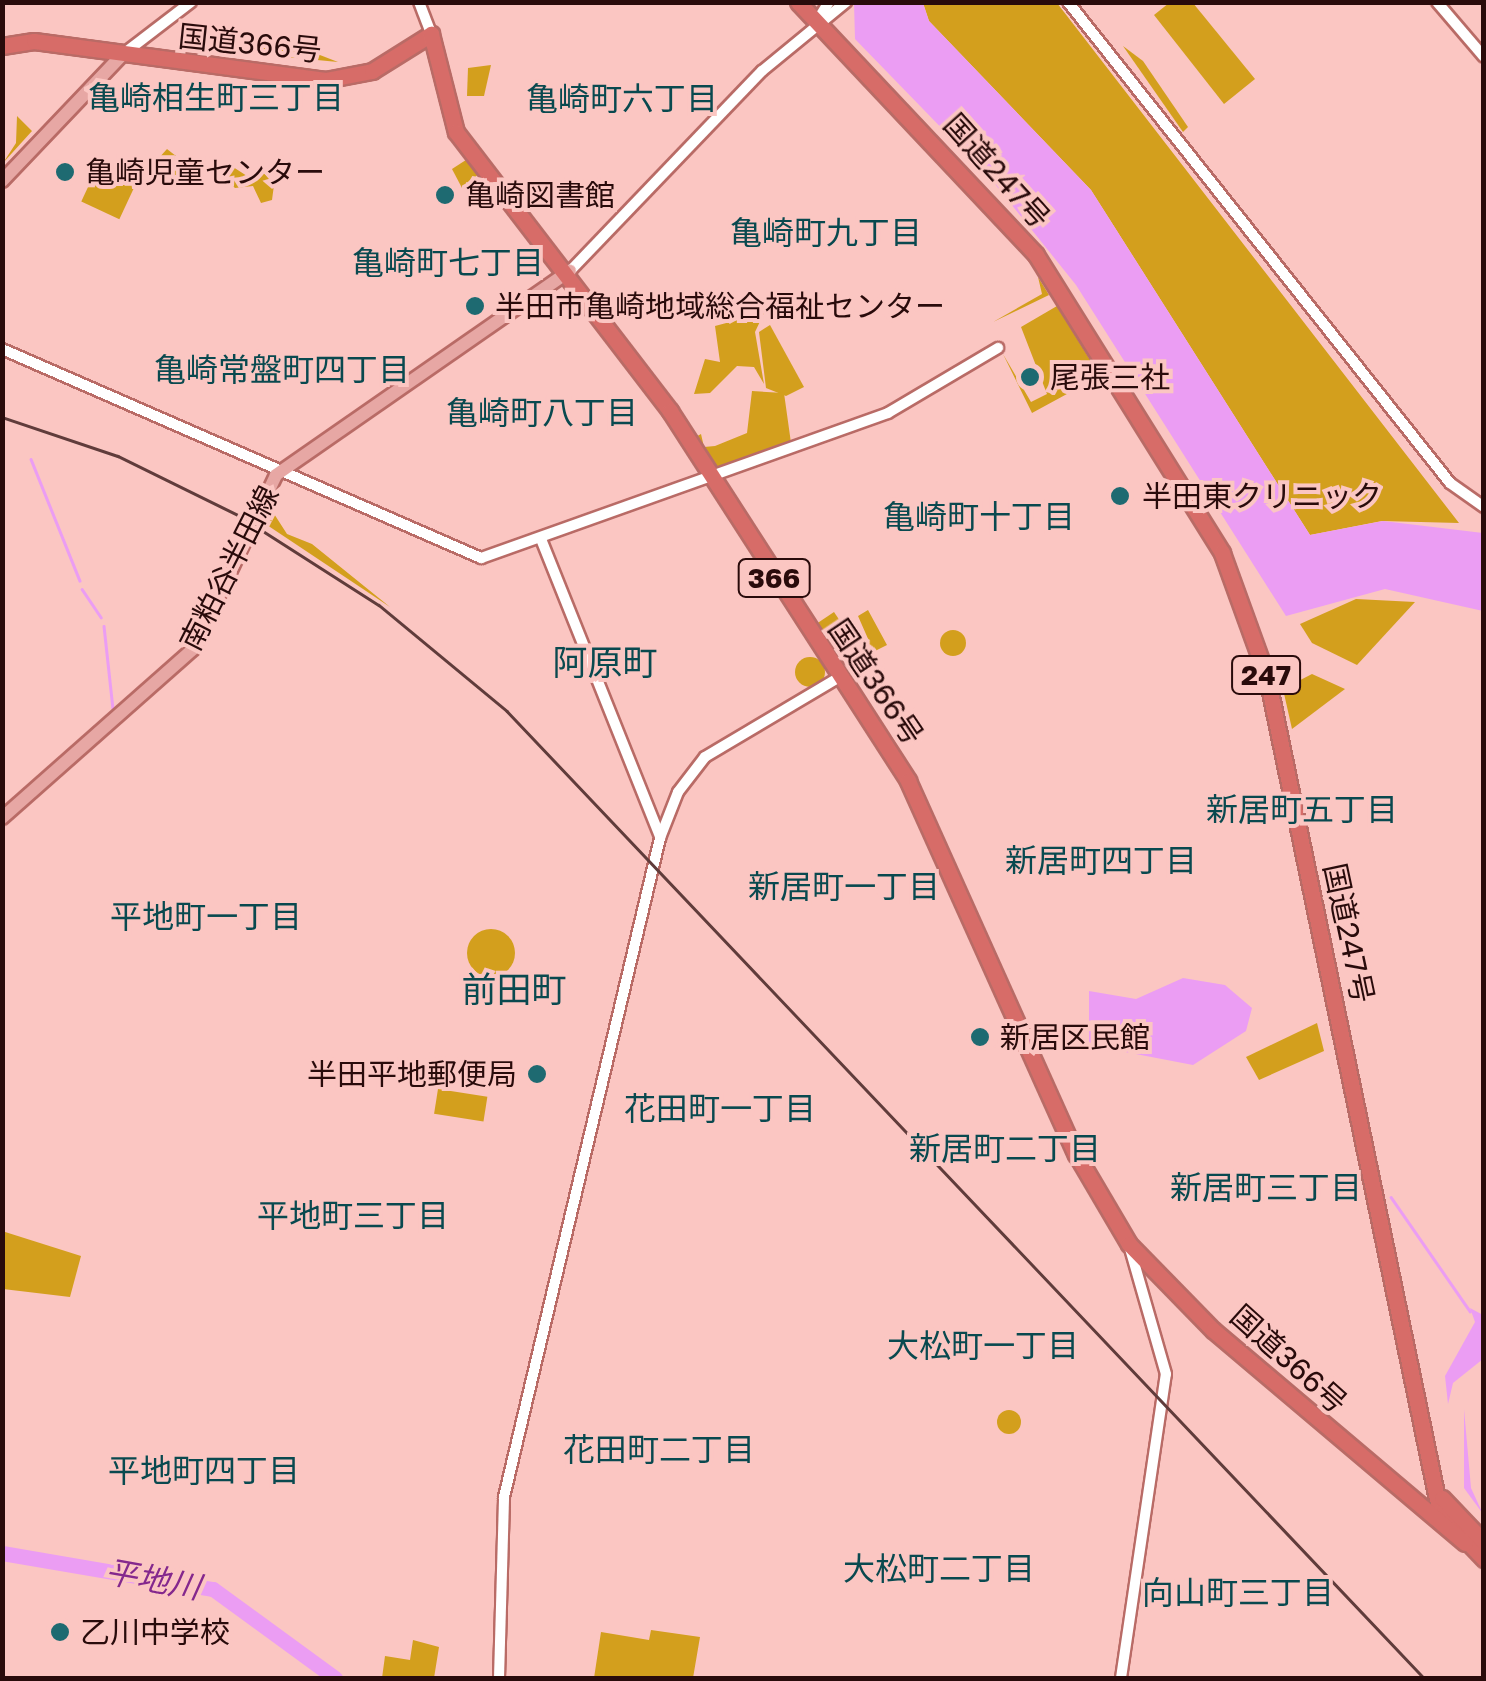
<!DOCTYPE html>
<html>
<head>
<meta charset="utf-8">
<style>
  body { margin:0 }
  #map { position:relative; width:1486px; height:1681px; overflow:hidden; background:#fbc6c2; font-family:"Golos Text","Noto Sans JP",sans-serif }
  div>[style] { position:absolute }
  .green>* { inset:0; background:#d39f1d; transform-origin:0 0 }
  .round { border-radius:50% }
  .water>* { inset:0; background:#eb9df3 }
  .stream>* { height:2.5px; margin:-1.25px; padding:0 1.25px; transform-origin:1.25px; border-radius:1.25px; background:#eb9df3 }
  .river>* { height:15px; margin:-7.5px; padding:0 7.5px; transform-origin:7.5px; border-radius:7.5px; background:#eb9df3 }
  .roads { filter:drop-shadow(2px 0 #b96b66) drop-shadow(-2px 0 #b96b66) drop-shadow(0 2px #b96b66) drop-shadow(0 -2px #b96b66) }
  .minor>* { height:10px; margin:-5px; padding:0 5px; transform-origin:5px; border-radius:5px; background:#fff }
  .major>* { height:12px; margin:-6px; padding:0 6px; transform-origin:6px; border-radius:6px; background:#e7a7a4 }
  .highway>* { height:15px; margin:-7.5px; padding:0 7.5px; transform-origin:7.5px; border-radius:7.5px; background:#d76c68 }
  .rail>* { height:2.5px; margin:-1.25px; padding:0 1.25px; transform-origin:1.25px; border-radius:1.25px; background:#603c3b }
  .dots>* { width:28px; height:28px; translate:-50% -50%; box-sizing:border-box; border:5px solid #fbc6c2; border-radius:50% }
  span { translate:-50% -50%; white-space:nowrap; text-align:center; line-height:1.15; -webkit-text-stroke:8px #fbc6c2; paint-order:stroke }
  .shield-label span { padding:2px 8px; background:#fbc6c2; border:2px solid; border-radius:8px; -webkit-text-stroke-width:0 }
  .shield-label { font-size:28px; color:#290b0b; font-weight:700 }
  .street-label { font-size:30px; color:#290b0b }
  .poi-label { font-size:30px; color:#290b0b }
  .left { translate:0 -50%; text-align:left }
  .right { translate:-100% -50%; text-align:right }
  .neighbourhood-label { font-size:32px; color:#09494f }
  .water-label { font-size:32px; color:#84288d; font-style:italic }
  .quarter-label { font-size:35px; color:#09494f }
  .frame { position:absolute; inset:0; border:5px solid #290b0b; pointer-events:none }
</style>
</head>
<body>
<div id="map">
  <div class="green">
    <i style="clip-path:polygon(923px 3px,1057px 3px,1459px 523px,1382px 521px,1310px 535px,1091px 190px,929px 21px)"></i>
    <i style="clip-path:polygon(1169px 3px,1193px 3px,1255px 79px,1224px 104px,1154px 15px)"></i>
    <i style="clip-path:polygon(230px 44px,294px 45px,338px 62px,233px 52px)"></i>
    <i style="clip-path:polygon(1123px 46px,1143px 61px,1188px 127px,1183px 132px)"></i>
    <i style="clip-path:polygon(491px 65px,484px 96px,467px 96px,468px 68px)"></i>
    <i style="clip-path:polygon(17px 116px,32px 131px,3px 163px,16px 143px)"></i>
    <i style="clip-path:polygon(167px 149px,190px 167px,187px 173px,171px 179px,149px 169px)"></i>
    <i style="left:102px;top:157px;width:42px;height:49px;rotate:25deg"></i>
    <i style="clip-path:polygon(469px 158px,480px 173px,462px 188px,452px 169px)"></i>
    <i style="clip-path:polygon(230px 165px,247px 176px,263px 172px,274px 185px,272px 200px,261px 203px,253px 186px,235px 188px,226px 179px)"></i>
    <i style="clip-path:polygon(1038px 277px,1049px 295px,993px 322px,1042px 294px)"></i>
    <i style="clip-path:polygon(1057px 306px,1100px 376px,1032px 413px,1003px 354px,1031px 402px,1047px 394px,1021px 327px)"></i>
    <i style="clip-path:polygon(764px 313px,755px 332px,764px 384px,754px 367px,737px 366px,710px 393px,694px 394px,705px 359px,720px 362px,715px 326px)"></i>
    <i style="clip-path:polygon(770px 325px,804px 387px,786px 396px,766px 388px,759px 332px)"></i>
    <i style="clip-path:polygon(752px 391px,784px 393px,791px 443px,715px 469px,692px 439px,701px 434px,704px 447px,715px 446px,747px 433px)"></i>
    <i style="clip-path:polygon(269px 506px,287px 534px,312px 544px,390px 607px,261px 521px)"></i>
    <i style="clip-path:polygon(1356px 599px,1415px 602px,1357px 665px,1312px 643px,1300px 624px)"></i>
    <i style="clip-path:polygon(868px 610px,887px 645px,859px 659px,852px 649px,869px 641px,858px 616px)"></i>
    <i style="left:834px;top:612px;width:18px;height:22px;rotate:56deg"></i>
    <i class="round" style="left:940px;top:630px;width:26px;height:26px"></i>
    <i class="round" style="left:795px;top:657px;width:30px;height:30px"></i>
    <i style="clip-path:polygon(1312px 674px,1345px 689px,1292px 729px,1283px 689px)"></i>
    <i class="round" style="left:467px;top:929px;width:48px;height:48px"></i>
    <i style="clip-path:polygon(1317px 1023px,1324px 1051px,1259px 1080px,1246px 1057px)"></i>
    <i style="left:438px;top:1089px;width:50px;height:25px;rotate:9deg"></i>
    <i style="clip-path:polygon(2px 1231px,81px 1256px,70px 1297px,3px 1289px)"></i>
    <i class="round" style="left:997px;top:1410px;width:24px;height:24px"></i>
    <i style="clip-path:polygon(651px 1630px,700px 1637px,693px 1678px,594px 1678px,601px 1632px,649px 1640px)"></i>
    <i style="clip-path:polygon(413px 1640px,439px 1647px,434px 1678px,382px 1678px,385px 1656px,410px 1660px)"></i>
  </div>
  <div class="water">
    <i style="clip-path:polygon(854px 3px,923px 3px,929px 21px,1091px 190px,1310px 535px,1383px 521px,1483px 533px,1483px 611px,1385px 589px,1286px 616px,1076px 285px,991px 179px,855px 39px)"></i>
    <i style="clip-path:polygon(1183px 978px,1225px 985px,1252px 1008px,1246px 1031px,1193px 1065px,1089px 1045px,1089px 991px,1136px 999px)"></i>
    <i style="clip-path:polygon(1470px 1308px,1483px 1315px,1483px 1359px,1453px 1383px,1448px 1404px,1445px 1376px,1475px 1322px)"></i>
    <i style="clip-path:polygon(1464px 1409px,1471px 1488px,1483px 1514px,1464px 1488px)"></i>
  </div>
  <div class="stream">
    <i style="left:884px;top:408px;width:54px;rotate:-29deg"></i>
    <i style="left:31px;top:459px;width:131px;rotate:68.1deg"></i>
    <i style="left:82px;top:589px;width:34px;rotate:56deg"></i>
    <i style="left:104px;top:626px;width:83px;rotate:83.8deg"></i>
    <i style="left:1391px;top:1197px;width:139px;rotate:55.3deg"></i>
  </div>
  <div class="river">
    <i style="left:2px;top:1553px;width:214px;rotate:9.7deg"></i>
    <i style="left:213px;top:1589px;width:151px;rotate:36.1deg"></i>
  </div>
  <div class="roads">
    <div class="minor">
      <i style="left:419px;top:2px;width:34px;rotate:69deg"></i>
      <i style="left:1068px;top:2px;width:614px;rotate:51.54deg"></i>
      <i style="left:1450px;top:483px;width:42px;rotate:35.2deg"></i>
      <i style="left:1437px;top:2px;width:72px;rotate:49.5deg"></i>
      <i style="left:817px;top:21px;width:22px;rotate:-58deg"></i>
      <i style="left:122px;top:55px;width:87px;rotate:-37.5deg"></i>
      <i style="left:570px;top:271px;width:277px;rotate:-46.2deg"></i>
      <i style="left:762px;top:71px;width:109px;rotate:-39.4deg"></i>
      <i style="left:2px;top:349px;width:523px;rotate:23.57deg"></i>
      <i style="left:481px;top:558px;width:432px;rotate:-19.6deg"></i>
      <i style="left:888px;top:413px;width:128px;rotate:-30.6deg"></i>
      <i style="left:541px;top:539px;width:321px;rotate:68.2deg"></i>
      <i style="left:499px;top:1678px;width:181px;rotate:-88.4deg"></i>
      <i style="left:504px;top:1497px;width:677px;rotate:-76.68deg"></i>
      <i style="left:660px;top:838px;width:49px;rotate:-68.6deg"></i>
      <i style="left:678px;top:792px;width:44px;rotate:-52.4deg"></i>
      <i style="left:705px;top:757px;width:157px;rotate:-30.7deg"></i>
      <i style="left:1121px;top:1678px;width:307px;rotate:-81.6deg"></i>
      <i style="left:1166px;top:1374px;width:134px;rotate:-106deg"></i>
    </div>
    <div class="major">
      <i style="left:2px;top:181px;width:174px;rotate:-46.4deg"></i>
      <i style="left:2px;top:818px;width:256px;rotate:-41.5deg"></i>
      <i style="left:194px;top:648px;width:191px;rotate:-64.6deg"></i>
      <i style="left:276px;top:475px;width:358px;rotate:-34.8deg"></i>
    </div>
    <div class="highway">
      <i style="left:798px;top:2px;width:347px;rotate:46.7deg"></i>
      <i style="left:1036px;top:255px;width:351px;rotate:58deg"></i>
      <i style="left:1222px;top:553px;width:132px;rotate:70.1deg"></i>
      <i style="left:1267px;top:677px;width:854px;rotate:78.31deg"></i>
      <i style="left:1440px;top:1513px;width:64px;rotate:46.3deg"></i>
      <i style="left:2px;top:46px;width:32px;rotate:-9deg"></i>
      <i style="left:34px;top:41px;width:294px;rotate:7.6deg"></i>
      <i style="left:325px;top:80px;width:48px;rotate:-10.8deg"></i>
      <i style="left:372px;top:71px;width:70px;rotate:-32.1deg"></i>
      <i style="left:431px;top:34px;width:101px;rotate:75.7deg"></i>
      <i style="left:456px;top:132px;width:352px;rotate:52.5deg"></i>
      <i style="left:670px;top:411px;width:440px;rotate:57.2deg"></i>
      <i style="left:908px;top:781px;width:409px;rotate:65.8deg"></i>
      <i style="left:1076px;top:1154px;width:104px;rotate:59.5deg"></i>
      <i style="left:1129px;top:1244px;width:120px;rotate:45.7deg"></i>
      <i style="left:1213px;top:1330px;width:330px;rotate:40.2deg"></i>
      <i style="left:1442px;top:1498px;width:61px;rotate:46.3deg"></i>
    </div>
  </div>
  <div class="rail">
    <i style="left:2px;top:417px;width:122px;rotate:18.6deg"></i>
    <i style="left:118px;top:456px;width:134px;rotate:26.2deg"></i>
    <i style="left:238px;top:515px;width:167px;rotate:32.6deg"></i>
    <i style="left:379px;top:605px;width:166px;rotate:39.6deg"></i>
    <i style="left:507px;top:711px;width:1333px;rotate:46.52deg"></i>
  </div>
  <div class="dots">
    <i style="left:65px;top:172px;background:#1e6a71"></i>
    <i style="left:445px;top:195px;background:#1e6a71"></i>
    <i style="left:475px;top:306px;background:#1e6a71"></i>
    <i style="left:1030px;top:377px;background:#1e6a71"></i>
    <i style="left:1120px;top:496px;background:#1e6a71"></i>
    <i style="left:980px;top:1037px;background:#1e6a71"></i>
    <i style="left:537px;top:1074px;background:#1e6a71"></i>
    <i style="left:60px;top:1632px;background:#1e6a71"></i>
  </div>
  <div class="shield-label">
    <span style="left:774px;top:578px">366</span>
    <span style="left:1266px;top:675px">247</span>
  </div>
  <div class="street-label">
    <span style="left:250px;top:43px;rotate:6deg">国道366号</span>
    <span style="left:997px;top:171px;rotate:48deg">国道247号</span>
    <span style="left:229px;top:568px;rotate:-63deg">南粕谷半田線</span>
    <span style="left:876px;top:682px;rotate:56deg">国道366号</span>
    <span style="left:1349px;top:933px;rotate:78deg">国道247号</span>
    <span style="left:1289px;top:1359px;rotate:42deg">国道366号</span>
  </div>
  <div class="poi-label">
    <span class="left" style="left:85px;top:172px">亀崎児童センター</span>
    <span class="left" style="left:465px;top:195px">亀崎図書館</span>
    <span class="left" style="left:495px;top:306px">半田市亀崎地域総合福祉センター</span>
    <span class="left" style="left:1050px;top:377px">尾張三社</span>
    <span class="left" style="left:1142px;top:496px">半田東クリニック</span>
    <span class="left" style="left:1000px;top:1037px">新居区民館</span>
    <span class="right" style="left:517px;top:1074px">半田平地郵便局</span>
    <span class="left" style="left:80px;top:1632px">乙川中学校</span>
  </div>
  <div class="neighbourhood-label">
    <span style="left:216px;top:97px">亀崎相生町三丁目</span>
    <span style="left:622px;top:98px">亀崎町六丁目</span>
    <span style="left:826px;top:232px">亀崎町九丁目</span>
    <span style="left:448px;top:262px">亀崎町七丁目</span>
    <span style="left:282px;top:369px">亀崎常盤町四丁目</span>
    <span style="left:542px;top:412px">亀崎町八丁目</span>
    <span style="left:979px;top:516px">亀崎町十丁目</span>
    <span style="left:1302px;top:809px">新居町五丁目</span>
    <span style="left:1101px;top:860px">新居町四丁目</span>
    <span style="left:844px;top:886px">新居町一丁目</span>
    <span style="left:206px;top:916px">平地町一丁目</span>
    <span style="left:720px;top:1108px">花田町一丁目</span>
    <span style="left:1005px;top:1148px">新居町二丁目</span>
    <span style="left:1266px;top:1187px">新居町三丁目</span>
    <span style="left:353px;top:1215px">平地町三丁目</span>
    <span style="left:983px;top:1345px">大松町一丁目</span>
    <span style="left:659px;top:1449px">花田町二丁目</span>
    <span style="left:204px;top:1470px">平地町四丁目</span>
    <span style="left:939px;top:1568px">大松町二丁目</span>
    <span style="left:1238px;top:1592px">向山町三丁目</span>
  </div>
  <div class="water-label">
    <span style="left:153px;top:1579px;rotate:10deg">平地川</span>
  </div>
  <div class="quarter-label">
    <span style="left:605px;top:662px">阿原町</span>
    <span style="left:514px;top:989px">前田町</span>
  </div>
  <div class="frame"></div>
</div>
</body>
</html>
